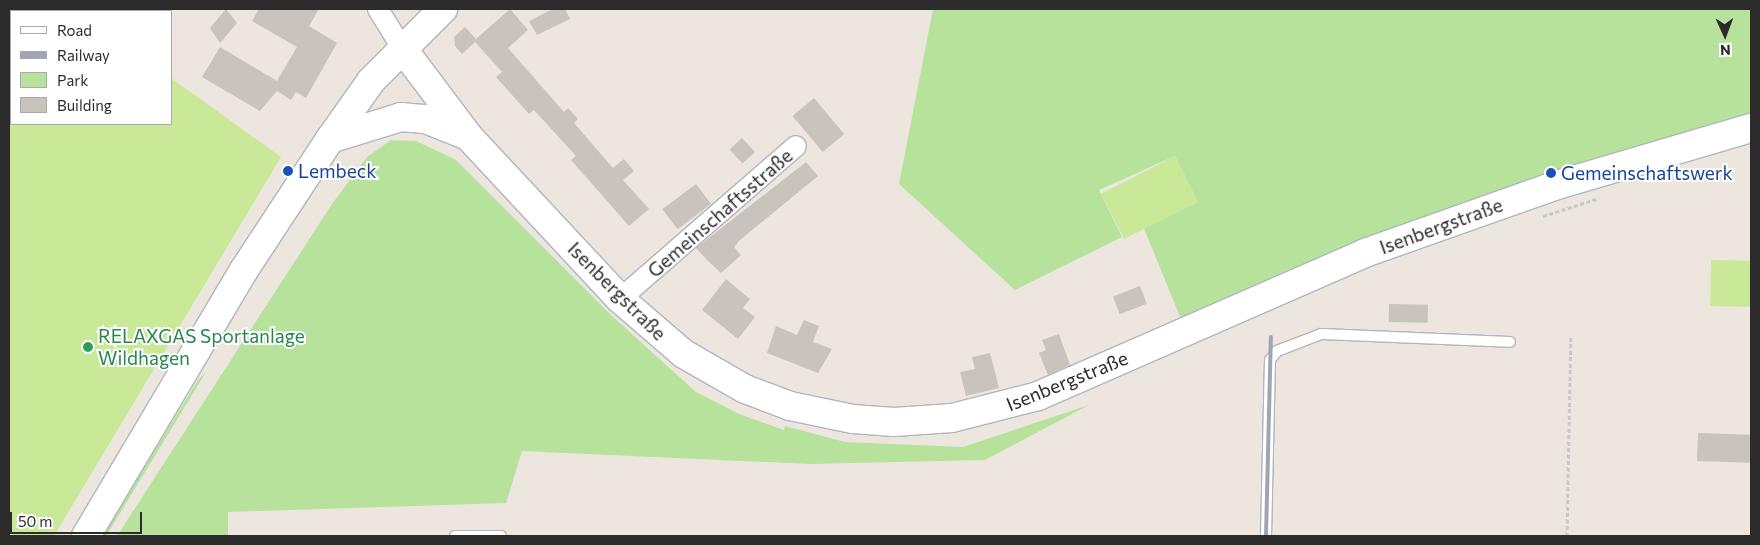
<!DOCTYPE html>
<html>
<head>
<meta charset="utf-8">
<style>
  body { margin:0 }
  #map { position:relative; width:1760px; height:545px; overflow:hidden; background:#ede6de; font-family:Commissioner,sans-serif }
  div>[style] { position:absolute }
  .green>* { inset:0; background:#b6e29c }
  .pitch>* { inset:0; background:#c9e998; transform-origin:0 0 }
  .building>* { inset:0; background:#c8c3bd; transform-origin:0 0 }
  .path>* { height:3px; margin-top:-1.5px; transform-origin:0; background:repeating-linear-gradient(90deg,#c8c8c8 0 4px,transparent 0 6.5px) }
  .roads { filter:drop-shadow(1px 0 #b1b5bf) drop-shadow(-1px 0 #b1b5bf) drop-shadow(0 1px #b1b5bf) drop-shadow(0 -1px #b1b5bf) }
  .service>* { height:10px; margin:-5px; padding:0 5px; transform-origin:5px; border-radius:5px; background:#fff }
  .minor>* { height:20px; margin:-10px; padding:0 10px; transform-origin:10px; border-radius:10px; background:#fff }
  .secondary>* { height:28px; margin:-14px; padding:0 14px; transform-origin:14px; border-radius:14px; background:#fff }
  .rail>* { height:4px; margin:-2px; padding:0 2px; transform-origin:2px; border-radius:2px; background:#a1a4b5 }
  .dots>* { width:14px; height:14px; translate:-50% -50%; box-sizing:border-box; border:2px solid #fff; border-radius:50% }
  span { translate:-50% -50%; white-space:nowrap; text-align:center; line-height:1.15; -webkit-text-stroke:4px #fff; paint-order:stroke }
  .transit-label { font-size:19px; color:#164399 }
  .left { translate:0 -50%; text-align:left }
  .street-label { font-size:19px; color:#2b2b2b }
  .leisure-label { font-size:19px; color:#27864d }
  .frame { position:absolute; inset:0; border:10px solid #2b2b2b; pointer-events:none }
  .legend { position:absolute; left:10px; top:10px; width:162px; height:115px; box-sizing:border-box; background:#fff; border:1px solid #aaa; margin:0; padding:6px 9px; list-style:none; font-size:15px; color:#2b2b2b }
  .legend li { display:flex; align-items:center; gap:10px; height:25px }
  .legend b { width:25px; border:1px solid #aaa }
  .north { position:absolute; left:1700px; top:10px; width:50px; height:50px; -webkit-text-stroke:4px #fff; paint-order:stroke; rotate:178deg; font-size:14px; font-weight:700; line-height:20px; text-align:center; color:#2b2b2b }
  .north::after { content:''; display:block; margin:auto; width:18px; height:22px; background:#2b2b2b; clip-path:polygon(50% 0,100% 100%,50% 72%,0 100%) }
  .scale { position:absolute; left:10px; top:512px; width:132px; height:22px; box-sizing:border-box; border:2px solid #2b2b2b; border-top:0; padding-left:6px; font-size:15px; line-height:18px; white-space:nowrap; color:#2b2b2b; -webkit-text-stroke:4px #fff; paint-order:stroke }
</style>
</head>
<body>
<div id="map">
  <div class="green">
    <i style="clip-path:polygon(933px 9px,1751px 9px,1751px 116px,1183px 324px,1143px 226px,1198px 202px,1175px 156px,1099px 190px,1122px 237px,1015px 290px,899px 184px)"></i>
    <i style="clip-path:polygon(391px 140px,416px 141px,456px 160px,613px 317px,696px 392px,739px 414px,784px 430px,785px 426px,845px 442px,963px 447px,1089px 405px,985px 460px,810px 464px,522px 451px,506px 503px,228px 512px,228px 536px,117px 536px,332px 204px,367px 157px)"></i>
    <i style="clip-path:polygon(206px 372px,106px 536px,102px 536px,198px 380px)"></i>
  </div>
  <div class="pitch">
    <i style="clip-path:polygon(9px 9px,96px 11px,11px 11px,11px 124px,171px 124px,171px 78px,281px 157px,54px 536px,9px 536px)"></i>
    <i style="left:1175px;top:156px;width:51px;height:83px;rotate:63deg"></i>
    <i style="left:1711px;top:260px;width:40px;height:46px;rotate:1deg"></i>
  </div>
  <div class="building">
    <i style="clip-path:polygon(226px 9px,237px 23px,220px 43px,210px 28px)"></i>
    <i style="clip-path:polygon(259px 9px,319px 9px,309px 26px,337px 43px,306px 98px,296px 92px,291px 100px,277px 91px,260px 111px,202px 77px,220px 47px,277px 81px,297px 47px,252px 21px)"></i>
    <i style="clip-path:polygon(510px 9px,528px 30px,508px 48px,564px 112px,568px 108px,578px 119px,574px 123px,613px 168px,624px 159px,634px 171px,623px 180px,649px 209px,629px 226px,571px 160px,576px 156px,534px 110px,529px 114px,496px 77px,502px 72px,475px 42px,462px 54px,455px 46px,454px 37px,465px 27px,476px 39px)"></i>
    <i style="clip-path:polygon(553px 9px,565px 9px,570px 19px,537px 35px,529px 21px)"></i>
    <i style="left:814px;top:98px;width:47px;height:28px;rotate:50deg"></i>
    <i style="left:742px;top:138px;width:19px;height:17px;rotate:47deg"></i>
    <i style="clip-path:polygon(806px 162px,818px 176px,740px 240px,734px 247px,741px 255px,721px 273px,708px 261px,696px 248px)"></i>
    <i style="left:696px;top:184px;width:25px;height:42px;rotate:53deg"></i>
    <i style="clip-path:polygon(726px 279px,750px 299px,743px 308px,755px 317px,738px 339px,702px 310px)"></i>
    <i style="left:1140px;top:286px;width:19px;height:29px;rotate:69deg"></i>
    <i style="left:1389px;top:304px;width:39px;height:18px;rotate:1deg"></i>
    <i style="clip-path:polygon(804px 320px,819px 326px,813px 342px,832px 349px,818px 373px,767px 353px,776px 326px,797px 335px)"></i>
    <i style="clip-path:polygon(1059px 334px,1070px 365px,1048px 375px,1039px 353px,1046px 350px,1042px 340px)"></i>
    <i style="clip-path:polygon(990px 353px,999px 388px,966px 396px,960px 372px,975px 369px,972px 357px)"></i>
    <i style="left:1698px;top:433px;width:53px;height:28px;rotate:2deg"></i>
  </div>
  <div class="path">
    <i style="left:1543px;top:216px;width:59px;rotate:-17.8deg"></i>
    <i style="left:1567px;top:536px;width:201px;rotate:-88.9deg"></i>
  </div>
  <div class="roads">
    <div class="service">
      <i style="left:455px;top:536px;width:46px"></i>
      <i style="left:1266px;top:536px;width:176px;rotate:-88.7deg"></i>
      <i style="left:1270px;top:360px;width:11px;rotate:-52deg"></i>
      <i style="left:1277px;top:351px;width:47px;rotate:-21.1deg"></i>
      <i style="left:1321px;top:334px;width:189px;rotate:2.4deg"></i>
    </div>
    <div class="minor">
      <i style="left:378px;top:9px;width:46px;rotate:58.4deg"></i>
      <i style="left:620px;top:299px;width:233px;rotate:-41deg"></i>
    </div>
    <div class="secondary">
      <i style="left:402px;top:48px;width:111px;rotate:53deg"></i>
      <i style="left:469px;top:137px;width:221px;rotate:47deg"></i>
      <i style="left:620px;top:299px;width:84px;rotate:40.7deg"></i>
      <i style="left:684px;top:354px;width:70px;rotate:29.8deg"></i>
      <i style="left:745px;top:389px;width:48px;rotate:20.7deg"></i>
      <i style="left:790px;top:406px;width:64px;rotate:11.7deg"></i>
      <i style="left:853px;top:419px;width:41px;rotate:4.2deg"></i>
      <i style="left:894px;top:422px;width:58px;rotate:-3.9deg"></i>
      <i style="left:952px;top:418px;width:89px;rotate:-14.3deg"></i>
      <i style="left:1038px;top:396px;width:357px;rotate:-23.6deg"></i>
      <i style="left:1365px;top:253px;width:204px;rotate:-19.5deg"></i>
      <i style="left:1557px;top:185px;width:202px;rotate:-16.4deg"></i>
      <i style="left:330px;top:139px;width:74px;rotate:-17.2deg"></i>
      <i style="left:401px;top:117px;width:24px;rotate:5deg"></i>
      <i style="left:425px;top:119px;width:46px;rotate:21.6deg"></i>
      <i style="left:86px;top:536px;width:309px;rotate:-59.3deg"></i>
      <i style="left:244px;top:270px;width:157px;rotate:-56.7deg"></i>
      <i style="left:330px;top:139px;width:71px;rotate:-54.7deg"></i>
      <i style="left:371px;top:81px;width:102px;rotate:-45deg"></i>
    </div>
  </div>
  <div class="rail">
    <i style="left:1266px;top:536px;width:199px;rotate:-88.6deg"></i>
  </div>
  <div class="dots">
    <i style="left:288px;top:171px;background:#1a4fb4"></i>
    <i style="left:1551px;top:173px;background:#1a4fb4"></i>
    <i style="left:88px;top:347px;background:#2e9e5b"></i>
  </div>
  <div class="transit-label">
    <span class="left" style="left:298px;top:171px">Lembeck</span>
    <span class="left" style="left:1561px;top:173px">Gemeinschaftswerk</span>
  </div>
  <div class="street-label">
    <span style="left:720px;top:213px;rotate:-41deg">Gemeinschaftsstraße</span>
    <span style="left:1441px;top:226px;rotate:-20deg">Isenbergstraße</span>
    <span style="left:617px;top:291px;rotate:45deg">Isenbergstraße</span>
    <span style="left:1067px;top:381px;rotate:-22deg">Isenbergstraße</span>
  </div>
  <div class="leisure-label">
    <span class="left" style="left:98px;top:347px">RELAXGAS Sportanlage<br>Wildhagen</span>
  </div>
  <div class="frame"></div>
  <ul class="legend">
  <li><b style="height:6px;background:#fff"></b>Road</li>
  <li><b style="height:6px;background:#a1a4b5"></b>Railway</li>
  <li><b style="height:14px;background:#b6e29c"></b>Park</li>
  <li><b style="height:14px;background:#c8c3bd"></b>Building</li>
  </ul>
  <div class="north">N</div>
  <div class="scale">50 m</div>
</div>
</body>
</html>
